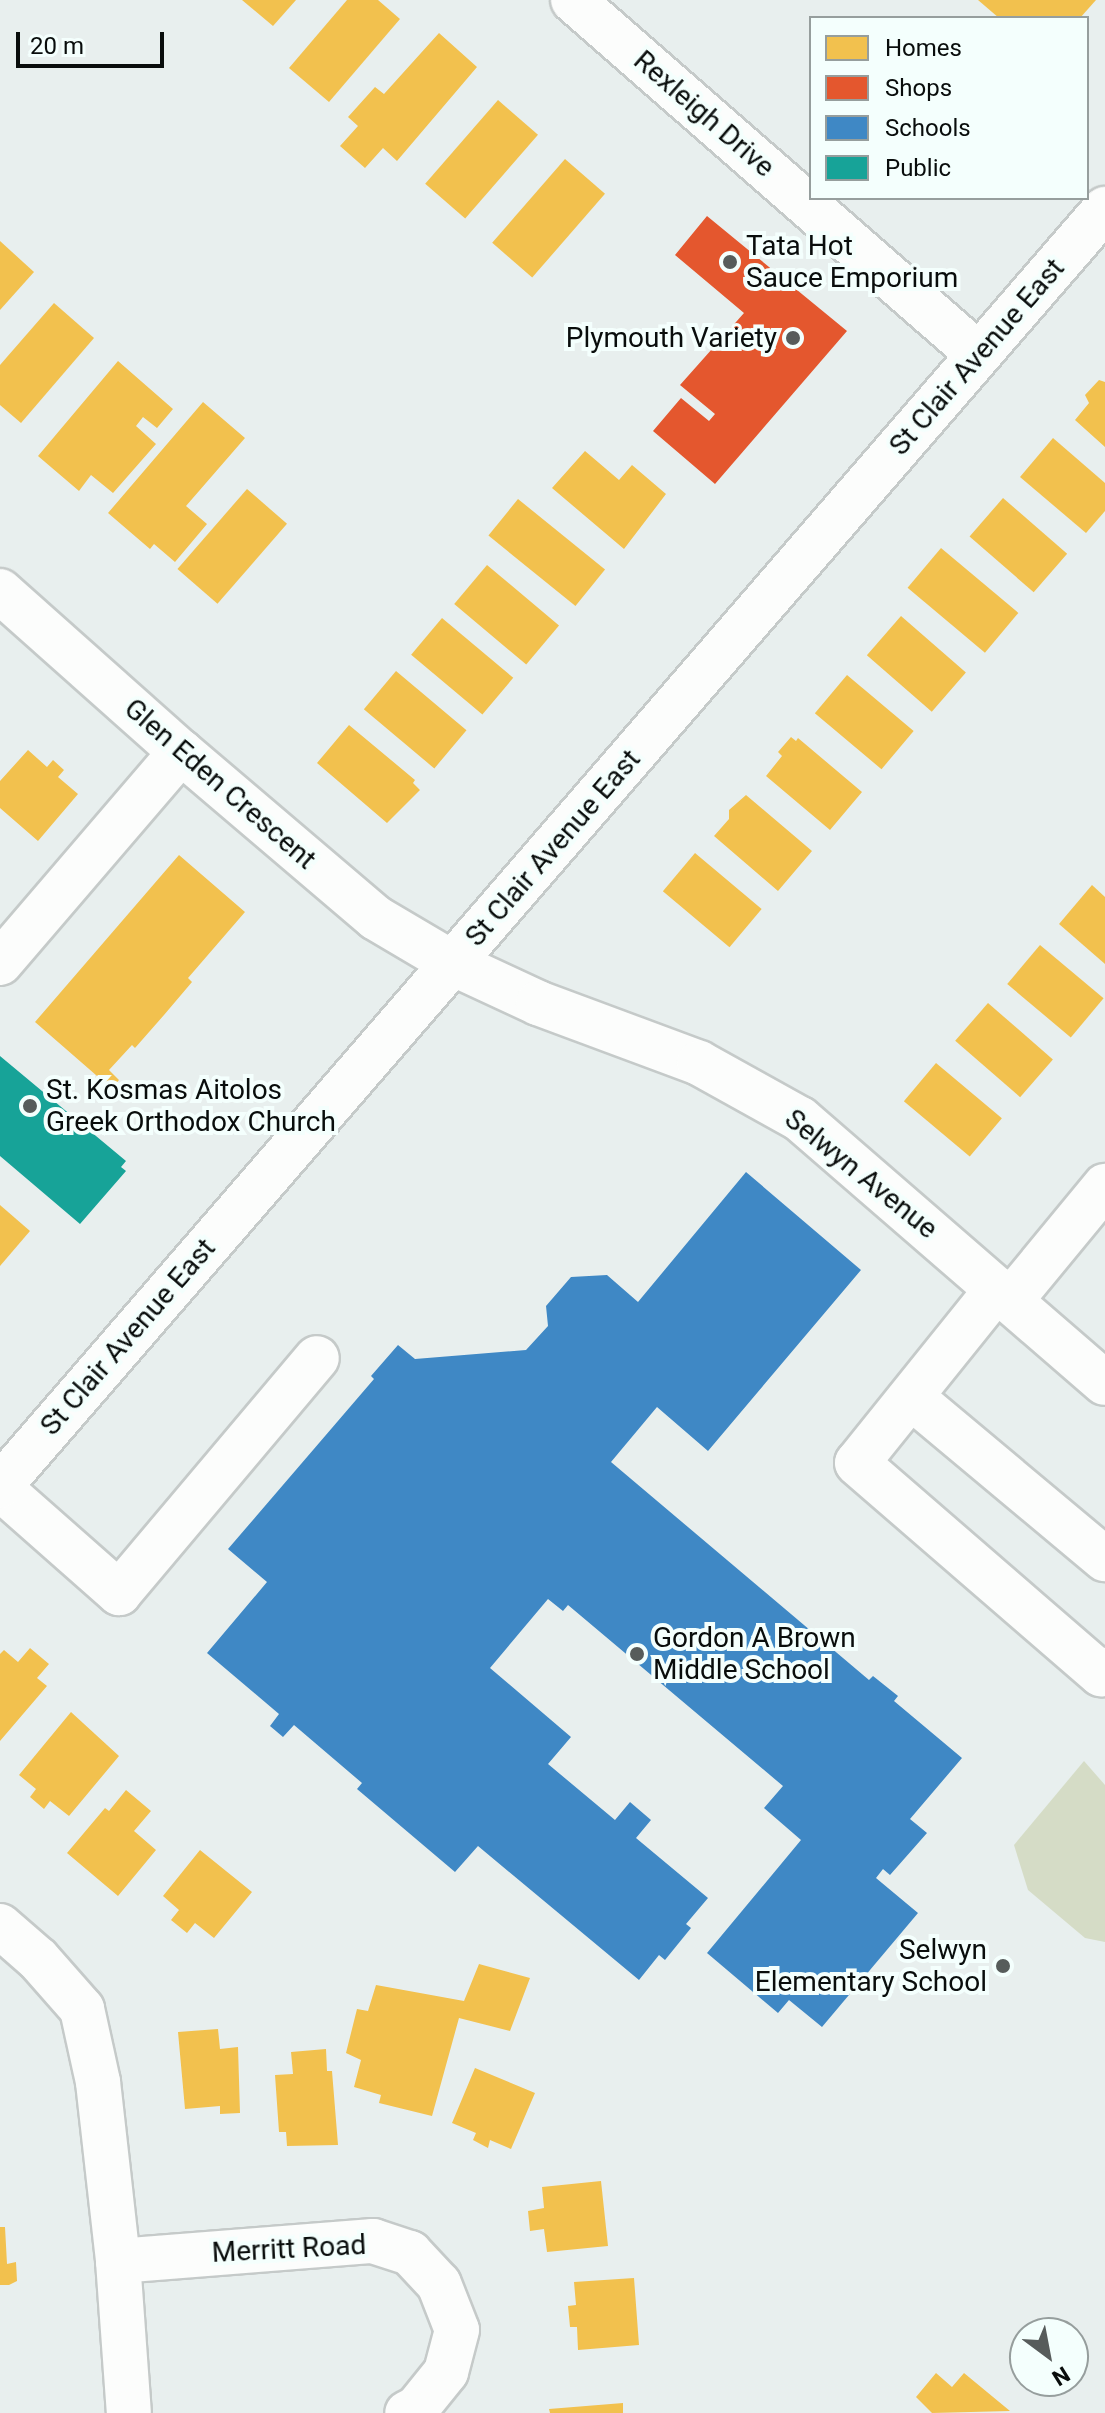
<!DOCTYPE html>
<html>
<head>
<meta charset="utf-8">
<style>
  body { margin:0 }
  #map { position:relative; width:1105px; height:2413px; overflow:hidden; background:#e8efee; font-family:Roboto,sans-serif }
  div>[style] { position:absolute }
  .green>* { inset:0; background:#d5dcc6 }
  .homes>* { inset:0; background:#f2c14e; transform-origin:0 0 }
  .shops>* { inset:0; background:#e4572e }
  .schools>* { inset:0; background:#3f88c5 }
  .public>* { inset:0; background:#17a398 }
  .roads { filter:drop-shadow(2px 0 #c5cac9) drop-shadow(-2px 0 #c5cac9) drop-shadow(0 2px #c5cac9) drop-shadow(0 -2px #c5cac9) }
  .minor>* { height:44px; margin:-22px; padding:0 22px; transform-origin:22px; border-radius:22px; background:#fcfdfc }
  .major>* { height:44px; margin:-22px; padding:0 22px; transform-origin:22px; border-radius:22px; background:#fcfdfc }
  .dots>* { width:22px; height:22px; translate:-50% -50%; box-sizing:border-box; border:4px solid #f4fffd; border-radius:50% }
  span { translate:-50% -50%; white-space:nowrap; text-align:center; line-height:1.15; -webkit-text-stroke:8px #f4fffd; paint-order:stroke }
  .street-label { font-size:28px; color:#090d0c }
  .poi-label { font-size:28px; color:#090d0c }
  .left { translate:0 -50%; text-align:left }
  .right { translate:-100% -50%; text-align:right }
  .legend { position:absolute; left:809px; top:16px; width:280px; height:184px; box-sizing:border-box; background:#f4fffd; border:2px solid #969e9d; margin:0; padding:10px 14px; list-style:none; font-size:24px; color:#090d0c }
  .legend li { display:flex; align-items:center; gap:16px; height:40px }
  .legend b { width:40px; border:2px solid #969e9d }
  .north { position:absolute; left:1009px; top:2317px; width:80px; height:80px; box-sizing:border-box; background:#f4fffd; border:2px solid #969e9d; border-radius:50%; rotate:148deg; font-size:22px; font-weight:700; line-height:32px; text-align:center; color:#090d0c }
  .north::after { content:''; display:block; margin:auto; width:28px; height:36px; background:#575c5b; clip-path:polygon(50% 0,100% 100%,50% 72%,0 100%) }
  .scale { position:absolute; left:16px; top:32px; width:148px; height:36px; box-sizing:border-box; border:4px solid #090d0c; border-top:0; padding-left:10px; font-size:24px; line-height:28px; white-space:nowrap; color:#090d0c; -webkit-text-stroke:6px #f4fffd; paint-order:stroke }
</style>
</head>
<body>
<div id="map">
  <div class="green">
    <i style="clip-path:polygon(1084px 1761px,1105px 1785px,1105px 1942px,1085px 1938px,1028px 1890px,1014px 1845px)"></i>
  </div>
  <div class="homes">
    <i style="clip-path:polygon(242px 0,296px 0,273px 26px)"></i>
    <i style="clip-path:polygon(347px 0,378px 0,400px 19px,329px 102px,289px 68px)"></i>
    <i style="clip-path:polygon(978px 0,1096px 0,1080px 18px,999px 18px)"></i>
    <i style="clip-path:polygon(439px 33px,477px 67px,397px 161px,383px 148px,365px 168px,340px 146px,358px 126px,348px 117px,375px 87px,384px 94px)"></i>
    <i style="left:498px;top:100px;width:53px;height:111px;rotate:41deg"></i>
    <i style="left:565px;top:159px;width:53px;height:111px;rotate:41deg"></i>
    <i style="clip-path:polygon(0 241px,34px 272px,0 310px)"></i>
    <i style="clip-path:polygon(54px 303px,94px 338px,21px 423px,0 405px,0 365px)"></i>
    <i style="clip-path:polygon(118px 361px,173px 409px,157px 428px,143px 417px,136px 426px,156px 444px,113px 493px,91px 475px,79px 491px,38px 456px)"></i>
    <i style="clip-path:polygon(1099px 380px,1105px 382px,1105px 447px,1075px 420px,1089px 403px,1085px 395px)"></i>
    <i style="clip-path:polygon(203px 402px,245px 438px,186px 506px,207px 524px,175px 562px,154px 544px,150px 549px,108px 513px)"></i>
    <i style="clip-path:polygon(1053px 438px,1105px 483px,1105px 511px,1086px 533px,1020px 477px)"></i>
    <i style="clip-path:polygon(585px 451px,619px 480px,632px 465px,666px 494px,624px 549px,552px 488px)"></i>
    <i style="left:247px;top:489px;width:53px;height:106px;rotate:41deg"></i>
    <i style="left:1003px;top:498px;width:85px;height:51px;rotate:41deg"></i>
    <i style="left:518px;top:499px;width:112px;height:47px;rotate:39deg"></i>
    <i style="left:941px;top:548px;width:101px;height:52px;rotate:40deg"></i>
    <i style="left:487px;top:565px;width:94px;height:51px;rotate:40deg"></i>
    <i style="left:901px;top:616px;width:86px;height:52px;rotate:41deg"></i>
    <i style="left:442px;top:618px;width:93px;height:48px;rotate:40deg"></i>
    <i style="left:396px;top:671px;width:92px;height:50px;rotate:40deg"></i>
    <i style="left:847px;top:675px;width:87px;height:50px;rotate:40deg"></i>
    <i style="clip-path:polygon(349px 725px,415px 780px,413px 783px,420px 790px,387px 823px,317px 763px)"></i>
    <i style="clip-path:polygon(791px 737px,796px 741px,798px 738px,862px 792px,830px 830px,766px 776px,782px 756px,778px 752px)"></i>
    <i style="clip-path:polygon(28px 750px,47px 767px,53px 760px,64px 770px,58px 777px,78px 794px,38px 841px,0 808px,0 781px)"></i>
    <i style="clip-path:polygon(746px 795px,812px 851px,778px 891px,714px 836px,729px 819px,729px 810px)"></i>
    <i style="left:695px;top:853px;width:87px;height:50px;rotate:40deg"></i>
    <i style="clip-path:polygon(179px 855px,245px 912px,188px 978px,192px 982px,164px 1015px,135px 1048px,132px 1045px,109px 1070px,119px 1080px,112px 1089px,35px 1022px)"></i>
    <i style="clip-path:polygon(1092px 885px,1105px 897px,1105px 964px,1059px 924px)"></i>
    <i style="left:1040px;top:945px;width:83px;height:51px;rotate:40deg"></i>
    <i style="left:988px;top:1003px;width:86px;height:50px;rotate:41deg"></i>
    <i style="left:936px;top:1063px;width:86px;height:50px;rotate:40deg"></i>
    <i style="clip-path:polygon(0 1205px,30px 1231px,0 1266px)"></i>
    <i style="clip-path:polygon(30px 1648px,49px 1664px,37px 1678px,47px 1686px,0 1741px,0 1654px,4px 1650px,18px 1662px)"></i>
    <i style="clip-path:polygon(71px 1712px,119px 1756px,69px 1816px,50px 1801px,44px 1809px,30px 1797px,36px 1789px,19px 1775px)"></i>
    <i style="clip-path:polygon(126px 1790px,151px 1811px,134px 1831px,156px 1850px,118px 1896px,67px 1853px,105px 1808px,109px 1811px)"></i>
    <i style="clip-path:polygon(200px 1850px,252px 1892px,214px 1938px,195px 1923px,187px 1933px,171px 1920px,179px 1910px,163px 1896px)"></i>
    <i style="clip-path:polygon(479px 1964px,530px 1978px,510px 2031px,459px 2018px,432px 2116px,379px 2103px,381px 2095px,354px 2087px,361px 2060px,346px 2053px,357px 2009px,368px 2011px,376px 1985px,464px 2001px)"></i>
    <i style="clip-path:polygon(218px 2029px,220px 2049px,238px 2047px,240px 2113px,220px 2114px,220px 2106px,185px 2109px,178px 2032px)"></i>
    <i style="clip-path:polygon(326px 2049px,327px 2071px,332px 2071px,338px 2145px,287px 2146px,286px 2132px,279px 2132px,275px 2075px,293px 2074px,291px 2052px)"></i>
    <i style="clip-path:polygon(475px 2068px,535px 2093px,511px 2149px,490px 2140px,488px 2148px,473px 2140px,476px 2133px,452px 2123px)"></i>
    <i style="clip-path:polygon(601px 2181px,608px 2246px,547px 2252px,544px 2229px,530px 2231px,528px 2211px,544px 2208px,542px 2187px)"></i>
    <i style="clip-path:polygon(0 2227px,5px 2227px,7px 2264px,16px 2262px,17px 2281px,9px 2285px,0 2285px)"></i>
    <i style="clip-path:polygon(634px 2278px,639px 2345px,578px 2350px,577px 2327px,570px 2327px,568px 2306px,576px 2305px,574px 2282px)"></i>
    <i style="clip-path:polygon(936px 2373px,952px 2387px,964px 2373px,1010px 2411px,932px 2413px,916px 2397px)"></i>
    <i style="clip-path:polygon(623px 2403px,623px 2413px,550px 2413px,549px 2409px)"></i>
  </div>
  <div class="shops">
    <i style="clip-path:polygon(707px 216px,847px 331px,715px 484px,653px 431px,681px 398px,709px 421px,715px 414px,680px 385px,744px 313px,675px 255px)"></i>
  </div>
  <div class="schools">
    <i style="clip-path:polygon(746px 1172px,861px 1270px,708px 1451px,657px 1407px,611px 1462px,869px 1680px,873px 1676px,898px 1696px,894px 1701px,962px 1758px,910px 1819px,927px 1833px,890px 1875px,883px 1869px,876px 1878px,918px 1913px,822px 2027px,789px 2000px,778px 2013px,707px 1953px,801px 1840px,764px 1808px,783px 1786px,568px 1605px,563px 1611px,548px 1599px,490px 1668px,571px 1737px,548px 1764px,615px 1820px,630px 1802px,651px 1820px,636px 1838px,708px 1898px,686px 1924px,691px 1928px,665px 1960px,659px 1955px,639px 1980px,478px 1846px,455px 1872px,357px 1789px,362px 1783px,294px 1725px,283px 1737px,270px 1726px,279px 1714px,207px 1653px,267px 1582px,228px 1549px,374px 1379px,371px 1376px,398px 1345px,415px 1359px,526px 1350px,548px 1326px,546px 1306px,571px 1277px,607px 1275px,638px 1302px)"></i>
  </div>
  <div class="public">
    <i style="clip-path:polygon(0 1056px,126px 1161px,121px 1167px,126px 1171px,80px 1224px,0 1156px)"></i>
  </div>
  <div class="roads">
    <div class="minor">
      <i style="left:573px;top:0;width:539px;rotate:41.17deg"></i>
      <i style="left:0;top:591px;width:242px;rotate:41.7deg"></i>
      <i style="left:181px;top:752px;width:256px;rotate:40.4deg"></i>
      <i style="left:376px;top:918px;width:88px;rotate:30.6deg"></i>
      <i style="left:452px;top:963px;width:95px;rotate:24.9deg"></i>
      <i style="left:538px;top:1003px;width:172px;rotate:20.4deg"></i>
      <i style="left:699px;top:1063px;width:115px;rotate:29deg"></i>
      <i style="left:800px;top:1119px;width:403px;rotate:40.9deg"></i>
      <i style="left:0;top:963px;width:278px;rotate:-49.4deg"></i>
      <i style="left:997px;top:1289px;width:223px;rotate:128.8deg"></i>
      <i style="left:857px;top:1463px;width:323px;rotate:40.9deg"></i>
      <i style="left:1101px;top:1674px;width:6px;rotate:-45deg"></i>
      <i style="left:1011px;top:1300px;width:148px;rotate:-50.5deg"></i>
      <i style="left:911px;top:1397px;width:253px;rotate:39.9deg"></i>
      <i style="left:0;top:1488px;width:159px;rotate:41.4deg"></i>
      <i style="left:119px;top:1593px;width:307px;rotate:-49.9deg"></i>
      <i style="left:0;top:1926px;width:50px;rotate:41deg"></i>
      <i style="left:38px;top:1959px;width:67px;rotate:48.7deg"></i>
      <i style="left:82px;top:2009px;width:75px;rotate:77.6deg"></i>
      <i style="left:98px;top:2082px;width:180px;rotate:83.6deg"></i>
      <i style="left:118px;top:2261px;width:152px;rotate:85.9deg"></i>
      <i style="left:118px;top:2261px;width:256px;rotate:-4.5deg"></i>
      <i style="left:373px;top:2241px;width:39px;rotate:18deg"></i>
      <i style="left:410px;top:2253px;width:42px;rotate:46.9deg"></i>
      <i style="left:439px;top:2284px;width:49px;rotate:68.6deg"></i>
      <i style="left:457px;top:2330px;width:43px;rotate:104.7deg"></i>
      <i style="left:446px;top:2372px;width:46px;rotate:128.9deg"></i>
      <i style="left:417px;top:2408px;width:11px;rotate:153deg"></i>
    </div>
    <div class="major">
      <i style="left:0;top:1486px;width:1689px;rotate:-49.13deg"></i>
    </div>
  </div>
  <div class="dots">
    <i style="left:730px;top:262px;background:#575c5b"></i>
    <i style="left:793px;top:338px;background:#575c5b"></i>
    <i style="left:30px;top:1106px;background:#575c5b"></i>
    <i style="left:637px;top:1654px;background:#575c5b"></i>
    <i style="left:1003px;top:1966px;background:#575c5b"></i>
  </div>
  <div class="street-label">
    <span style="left:704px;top:114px;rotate:41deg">Rexleigh Drive</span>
    <span style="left:977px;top:357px;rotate:-49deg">St Clair Avenue East</span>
    <span style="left:220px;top:784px;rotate:41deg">Glen Eden Crescent</span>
    <span style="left:553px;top:848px;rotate:-49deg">St Clair Avenue East</span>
    <span style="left:861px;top:1174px;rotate:39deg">Selwyn Avenue</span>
    <span style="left:128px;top:1337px;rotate:-49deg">St Clair Avenue East</span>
    <span style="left:289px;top:2249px;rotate:-3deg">Merritt Road</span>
  </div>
  <div class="poi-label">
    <span class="left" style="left:746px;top:262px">Tata Hot<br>Sauce Emporium</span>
    <span class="right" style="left:777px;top:338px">Plymouth Variety</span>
    <span class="left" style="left:46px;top:1106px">St. Kosmas Aitolos<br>Greek Orthodox Church</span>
    <span class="left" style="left:653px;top:1654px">Gordon A Brown<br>Middle School</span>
    <span class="right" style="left:987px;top:1966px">Selwyn<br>Elementary School</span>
  </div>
  <ul class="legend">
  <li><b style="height:22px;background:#f2c14e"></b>Homes</li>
  <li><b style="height:22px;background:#e4572e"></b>Shops</li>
  <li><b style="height:22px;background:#3f88c5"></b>Schools</li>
  <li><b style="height:22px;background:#17a398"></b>Public</li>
  </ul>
  <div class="north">N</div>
  <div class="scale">20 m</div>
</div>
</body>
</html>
